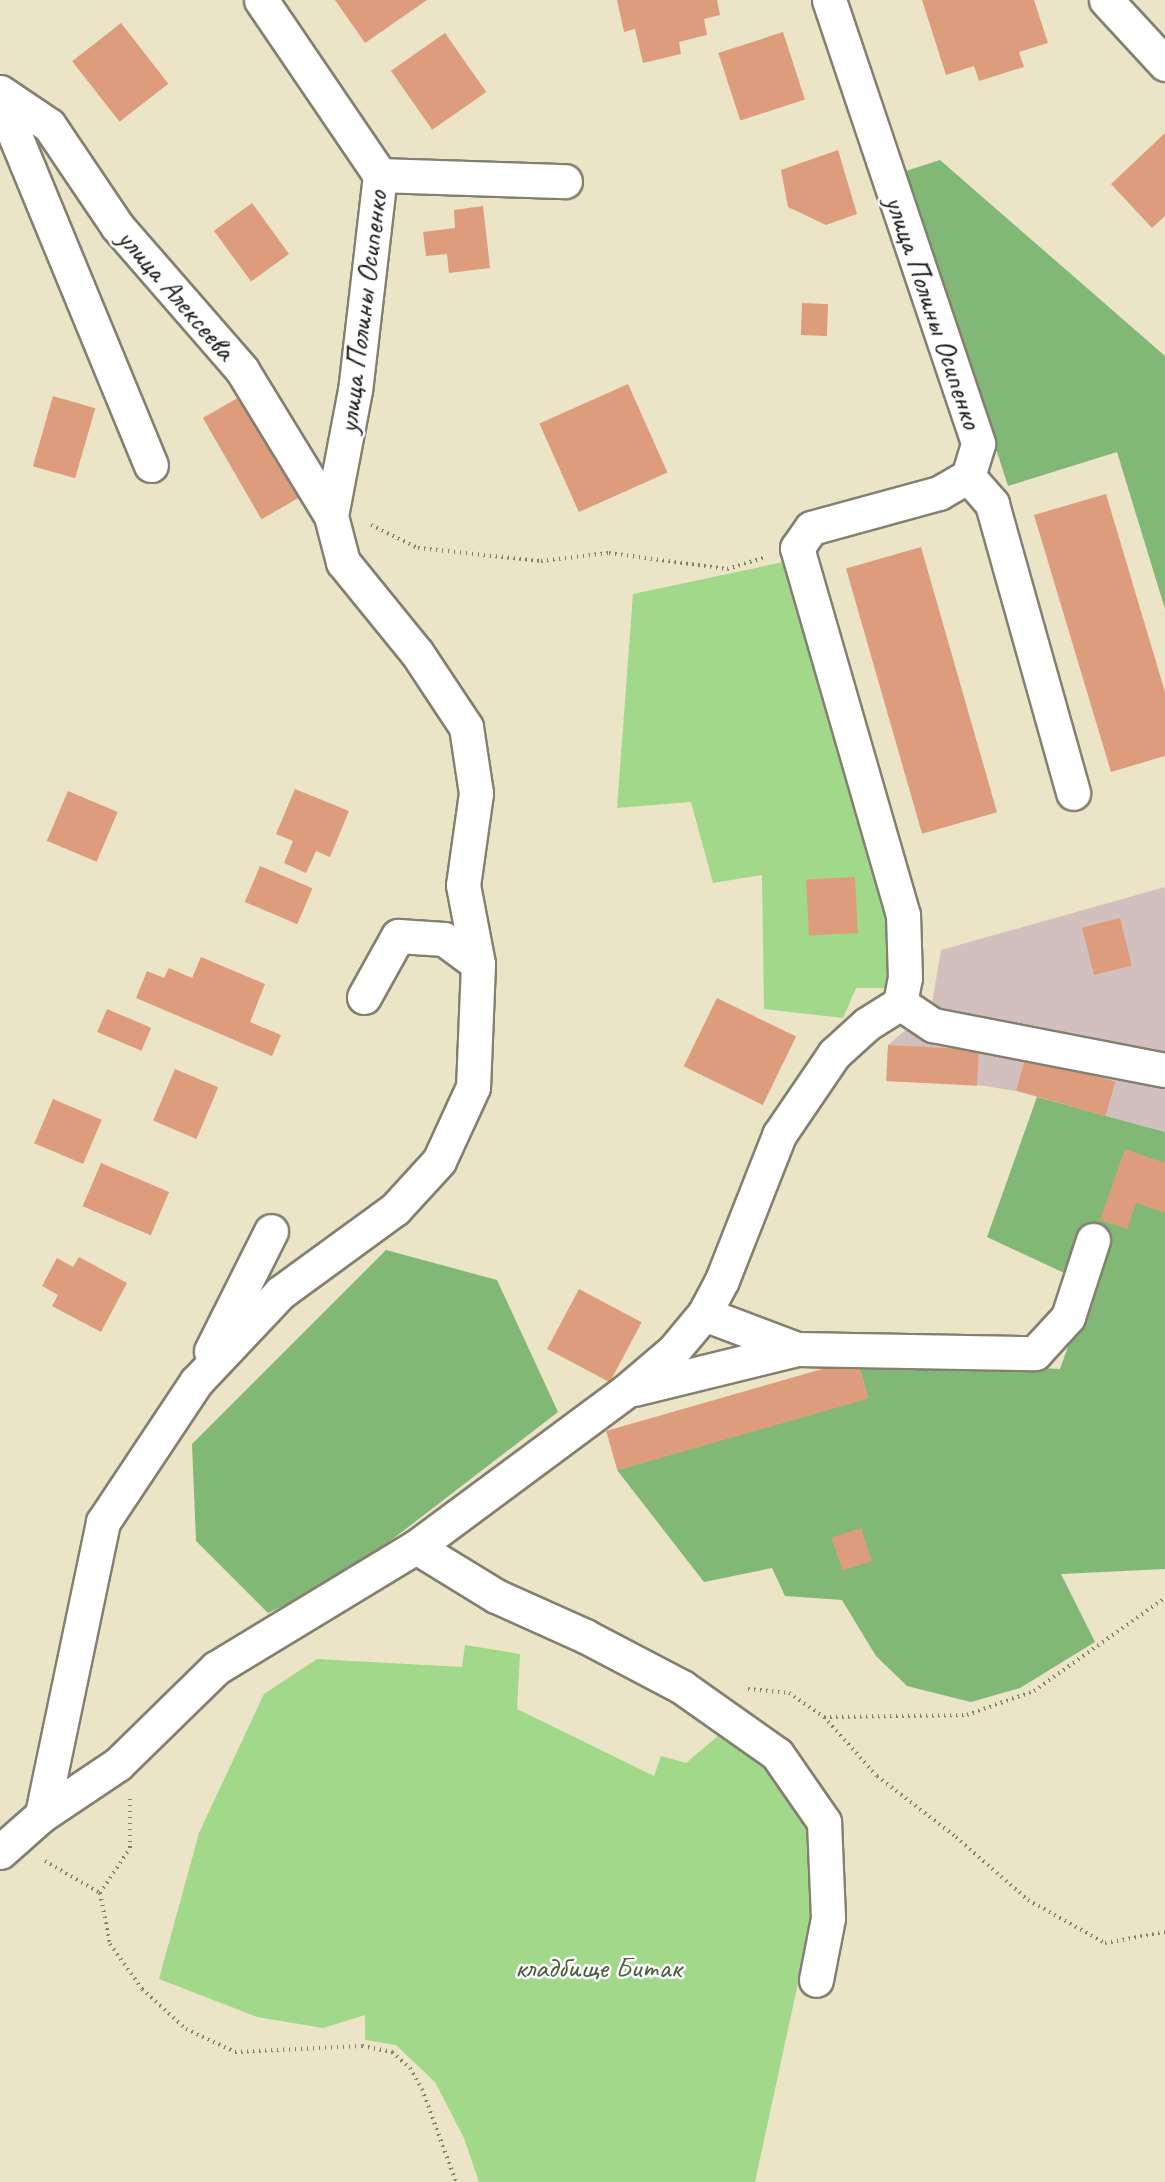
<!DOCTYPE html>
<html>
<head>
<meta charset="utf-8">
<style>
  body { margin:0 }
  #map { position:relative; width:1165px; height:2182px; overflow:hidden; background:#ece4c6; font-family:Caveat,sans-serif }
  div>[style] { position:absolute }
  .industrial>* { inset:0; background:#d1c0bd }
  .green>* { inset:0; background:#a2d889 }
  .forest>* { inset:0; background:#81b875 }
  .building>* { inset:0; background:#dd9d7d; transform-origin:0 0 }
  .path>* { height:4px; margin-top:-2px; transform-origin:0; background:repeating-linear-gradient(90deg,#848071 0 1.5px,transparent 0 6px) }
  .roads { filter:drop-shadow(2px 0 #848071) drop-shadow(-2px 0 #848071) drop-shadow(0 2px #848071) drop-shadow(0 -2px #848071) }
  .minor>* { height:33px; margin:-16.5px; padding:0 16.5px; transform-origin:16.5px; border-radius:16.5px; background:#fff }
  span { translate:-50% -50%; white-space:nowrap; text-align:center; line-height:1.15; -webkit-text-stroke:5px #fff; paint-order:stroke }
  .street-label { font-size:30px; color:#1c1c1c }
  .park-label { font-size:30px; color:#4b5e42 }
</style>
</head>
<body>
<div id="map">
  <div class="industrial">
    <i style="clip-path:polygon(1165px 887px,1165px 1132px,1016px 1091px,978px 1085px,887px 1081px,888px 1045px,931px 1009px,941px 950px)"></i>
  </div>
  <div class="green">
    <i style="clip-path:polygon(793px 560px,889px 909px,887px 988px,856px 988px,843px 1018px,764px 1009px,762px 875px,713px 883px,691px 802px,617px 808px,633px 594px)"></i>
    <i style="clip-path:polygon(465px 1645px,520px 1654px,517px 1709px,654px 1776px,661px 1756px,686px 1763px,726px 1729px,780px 1771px,808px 1827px,817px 1895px,755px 2182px,479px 2182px,464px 2138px,435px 2082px,396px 2045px,365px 2040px,365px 2015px,323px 2028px,257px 2017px,159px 1979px,199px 1833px,264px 1694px,317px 1659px,462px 1667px)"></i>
  </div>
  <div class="forest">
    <i style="clip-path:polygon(940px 160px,1165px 356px,1165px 609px,1117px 452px,1008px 486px,906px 171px)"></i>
    <i style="clip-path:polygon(1037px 1097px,1165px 1132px,1165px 1569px,1061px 1574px,1095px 1642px,1020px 1688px,971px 1702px,907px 1686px,876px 1656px,842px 1600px,785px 1596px,772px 1568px,704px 1582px,617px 1470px,868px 1398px,857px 1359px,1060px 1369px,1090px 1285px,987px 1237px)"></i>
    <i style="clip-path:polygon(386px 1250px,497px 1280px,558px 1412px,338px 1581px,268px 1613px,196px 1541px,192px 1444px)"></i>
  </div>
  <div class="building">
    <i style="clip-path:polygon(335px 0,427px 0,365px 43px)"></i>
    <i style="clip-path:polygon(617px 0,717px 0,720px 15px,704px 19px,707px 35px,679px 42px,681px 54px,643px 63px,635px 29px,624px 32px)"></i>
    <i style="clip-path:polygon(922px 0,1034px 0,1048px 43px,1019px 52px,1024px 67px,979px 81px,974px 66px,946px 75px)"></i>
    <i style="left:121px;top:23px;width:77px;height:62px;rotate:52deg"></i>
    <i style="left:783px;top:32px;width:71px;height:68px;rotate:72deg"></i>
    <i style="left:445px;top:33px;width:72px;height:66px;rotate:55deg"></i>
    <i style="clip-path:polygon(1165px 133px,1165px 216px,1152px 228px,1111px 184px)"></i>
    <i style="clip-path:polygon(838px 150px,857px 214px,826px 225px,788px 207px,781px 170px)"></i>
    <i style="left:252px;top:203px;width:63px;height:47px;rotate:54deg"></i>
    <i style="clip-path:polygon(483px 206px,490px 268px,449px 273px,447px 254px,426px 256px,423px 232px,455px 228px,454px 210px)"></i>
    <i style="left:802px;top:303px;width:26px;height:32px;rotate:2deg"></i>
    <i style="left:628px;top:384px;width:97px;height:97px;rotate:66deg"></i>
    <i style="left:53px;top:396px;width:44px;height:73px;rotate:16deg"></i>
    <i style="left:241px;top:396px;width:117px;height:44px;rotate:60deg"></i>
    <i style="clip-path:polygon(1106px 494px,1165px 692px,1165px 756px,1111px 772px,1034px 515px)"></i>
    <i style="left:921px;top:547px;width:276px;height:78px;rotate:74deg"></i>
    <i style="clip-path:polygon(295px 789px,349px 811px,330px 857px,316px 851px,306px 873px,284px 863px,293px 841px,276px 834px)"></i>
    <i style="left:68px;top:791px;width:54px;height:54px;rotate:23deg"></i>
    <i style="left:260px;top:866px;width:57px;height:39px;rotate:23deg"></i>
    <i style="left:855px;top:877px;width:56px;height:49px;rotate:87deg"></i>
    <i style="left:1120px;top:918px;width:49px;height:39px;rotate:76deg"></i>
    <i style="clip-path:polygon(201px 957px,265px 984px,250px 1022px,281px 1035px,272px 1056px,136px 998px,147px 971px,164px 978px,169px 968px,192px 978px)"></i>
    <i style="left:717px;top:998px;width:88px;height:76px;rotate:26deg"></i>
    <i style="left:107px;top:1009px;width:48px;height:25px;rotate:23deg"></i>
    <i style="left:888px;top:1045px;width:91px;height:36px;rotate:3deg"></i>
    <i style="left:1026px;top:1056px;width:93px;height:36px;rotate:16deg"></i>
    <i style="left:175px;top:1069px;width:47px;height:56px;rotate:23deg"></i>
    <i style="left:53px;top:1099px;width:53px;height:48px;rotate:23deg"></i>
    <i style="clip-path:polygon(1125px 1149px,1165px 1163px,1165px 1213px,1136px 1203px,1127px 1229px,1100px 1220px)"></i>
    <i style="left:101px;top:1163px;width:74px;height:47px;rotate:23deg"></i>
    <i style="clip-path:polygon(79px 1257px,127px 1283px,101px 1332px,52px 1306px,58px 1295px,42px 1286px,57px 1258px,73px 1267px)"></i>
    <i style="left:579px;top:1289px;width:71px;height:68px;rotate:28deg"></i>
    <i style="left:857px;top:1359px;width:41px;height:261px;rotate:74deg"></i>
    <i style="left:861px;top:1528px;width:35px;height:31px;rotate:72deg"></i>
  </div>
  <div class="path">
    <i style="left:371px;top:525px;width:52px;rotate:26.1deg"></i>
    <i style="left:418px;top:548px;width:124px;rotate:6deg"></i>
    <i style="left:541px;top:561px;width:68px;rotate:-6.7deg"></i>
    <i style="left:609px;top:553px;width:119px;rotate:7.7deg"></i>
    <i style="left:727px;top:569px;width:38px;rotate:-17deg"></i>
    <i style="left:748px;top:1689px;width:41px;rotate:5.6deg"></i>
    <i style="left:789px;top:1693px;width:42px;rotate:34.4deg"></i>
    <i style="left:824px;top:1717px;width:79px;rotate:48.1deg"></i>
    <i style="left:877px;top:1776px;width:100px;rotate:37.7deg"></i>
    <i style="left:956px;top:1837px;width:96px;rotate:41.2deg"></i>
    <i style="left:1028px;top:1900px;width:88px;rotate:29.2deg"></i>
    <i style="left:1105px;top:1943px;width:61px;rotate:-10.4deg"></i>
    <i style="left:824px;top:1717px;width:143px;rotate:-0.8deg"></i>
    <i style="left:967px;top:1715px;width:71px;rotate:-19.7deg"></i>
    <i style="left:1034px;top:1691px;width:161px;rotate:-35.4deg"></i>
    <i style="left:45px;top:1861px;width:64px;rotate:30.2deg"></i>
    <i style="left:100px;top:1893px;width:52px;rotate:78.9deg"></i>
    <i style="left:110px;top:1944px;width:55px;rotate:54.6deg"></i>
    <i style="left:142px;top:1989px;width:59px;rotate:42.3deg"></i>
    <i style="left:186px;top:2029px;width:54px;rotate:25.1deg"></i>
    <i style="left:235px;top:2052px;width:127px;rotate:-2.7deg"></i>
    <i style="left:362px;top:2046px;width:31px;rotate:11deg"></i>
    <i style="left:392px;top:2052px;width:24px;rotate:42deg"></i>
    <i style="left:410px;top:2068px;width:24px;rotate:60deg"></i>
    <i style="left:422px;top:2089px;width:99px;rotate:69.9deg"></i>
    <i style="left:100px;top:1893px;width:54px;rotate:-56.3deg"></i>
    <i style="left:130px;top:1848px;width:49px;rotate:-90deg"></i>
  </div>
  <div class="roads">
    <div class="minor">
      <i style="left:261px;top:0;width:212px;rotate:55.8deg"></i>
      <i style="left:380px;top:175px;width:216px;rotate:96.6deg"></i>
      <i style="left:355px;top:390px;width:128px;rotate:100.8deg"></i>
      <i style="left:829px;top:0;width:468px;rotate:71.4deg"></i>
      <i style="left:978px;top:444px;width:34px;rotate:107deg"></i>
      <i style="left:968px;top:476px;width:37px;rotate:49deg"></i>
      <i style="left:992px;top:504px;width:300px;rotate:74.3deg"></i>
      <i style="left:1106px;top:0;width:87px;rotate:47.3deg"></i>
      <i style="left:0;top:92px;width:59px;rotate:34deg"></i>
      <i style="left:49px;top:125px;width:122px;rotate:56deg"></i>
      <i style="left:117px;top:226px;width:191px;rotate:49deg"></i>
      <i style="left:242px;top:370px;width:171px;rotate:58.6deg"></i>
      <i style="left:331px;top:516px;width:48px;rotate:75.4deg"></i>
      <i style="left:343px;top:562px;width:117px;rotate:50.9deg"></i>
      <i style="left:417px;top:653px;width:89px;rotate:56.5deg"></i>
      <i style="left:466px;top:727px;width:67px;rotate:81.4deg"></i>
      <i style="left:476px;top:793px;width:93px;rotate:98deg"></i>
      <i style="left:463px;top:885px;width:80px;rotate:79.2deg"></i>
      <i style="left:478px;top:964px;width:123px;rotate:92.3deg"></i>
      <i style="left:473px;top:1087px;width:81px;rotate:114.7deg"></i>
      <i style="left:439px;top:1161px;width:65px;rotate:132.5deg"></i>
      <i style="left:395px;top:1209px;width:142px;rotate:143.9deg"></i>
      <i style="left:280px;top:1293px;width:122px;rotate:133.3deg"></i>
      <i style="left:196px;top:1382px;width:168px;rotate:123.6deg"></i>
      <i style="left:103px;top:1522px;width:299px;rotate:101.8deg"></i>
      <i style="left:0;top:99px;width:396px;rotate:67.6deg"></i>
      <i style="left:380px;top:175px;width:185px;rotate:1.9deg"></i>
      <i style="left:364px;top:997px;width:70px;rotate:-60.9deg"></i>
      <i style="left:398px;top:936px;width:46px;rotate:3.7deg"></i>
      <i style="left:444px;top:939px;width:42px;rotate:36.3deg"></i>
      <i style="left:900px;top:1003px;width:40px;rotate:34deg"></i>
      <i style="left:933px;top:1025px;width:236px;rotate:11deg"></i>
      <i style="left:704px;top:1314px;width:99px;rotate:20.6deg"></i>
      <i style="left:797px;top:1349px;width:238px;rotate:1deg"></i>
      <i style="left:1035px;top:1353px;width:49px;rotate:-47.5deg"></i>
      <i style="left:1068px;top:1317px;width:81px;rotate:-72deg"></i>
      <i style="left:211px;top:1351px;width:134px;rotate:-63.4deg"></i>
      <i style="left:634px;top:1389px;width:168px;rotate:-13.8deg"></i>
      <i style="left:416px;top:1547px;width:94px;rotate:31.5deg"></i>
      <i style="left:496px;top:1596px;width:98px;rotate:24.2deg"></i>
      <i style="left:585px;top:1636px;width:110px;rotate:27.7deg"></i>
      <i style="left:682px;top:1687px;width:116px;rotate:35.2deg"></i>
      <i style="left:777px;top:1754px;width:83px;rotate:55.3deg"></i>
      <i style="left:824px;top:1822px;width:96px;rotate:87.6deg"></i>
      <i style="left:828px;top:1918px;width:63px;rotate:101deg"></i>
      <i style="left:0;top:1852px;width:56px;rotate:-41.4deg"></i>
      <i style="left:42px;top:1815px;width:92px;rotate:-33.9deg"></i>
      <i style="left:118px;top:1764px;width:137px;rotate:-44.4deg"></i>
      <i style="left:216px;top:1668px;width:234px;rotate:-31.2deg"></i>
      <i style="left:416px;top:1547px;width:262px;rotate:-36.6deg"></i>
      <i style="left:626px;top:1391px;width:62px;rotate:-40.4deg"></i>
      <i style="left:673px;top:1351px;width:48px;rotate:-50deg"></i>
      <i style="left:704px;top:1314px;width:38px;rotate:-62deg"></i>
      <i style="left:722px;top:1280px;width:156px;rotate:-68.5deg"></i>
      <i style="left:779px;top:1135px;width:98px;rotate:-55.8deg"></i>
      <i style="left:834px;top:1054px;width:45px;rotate:-42.3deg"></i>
      <i style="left:867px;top:1024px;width:39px;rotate:-32deg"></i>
      <i style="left:900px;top:1003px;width:25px;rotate:-79deg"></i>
      <i style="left:905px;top:978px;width:63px;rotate:-91.8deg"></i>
      <i style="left:903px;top:915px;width:382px;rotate:-106.1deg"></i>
      <i style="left:797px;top:548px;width:24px;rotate:-55deg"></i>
      <i style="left:811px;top:528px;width:133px;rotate:-15.3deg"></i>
      <i style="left:939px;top:493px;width:34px;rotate:-30deg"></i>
    </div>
  </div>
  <div class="street-label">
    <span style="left:177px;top:294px;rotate:49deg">улица Алексеева</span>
    <span style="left:362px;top:312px;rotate:-83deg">улица Полины Осипенко</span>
    <span style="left:934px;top:312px;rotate:71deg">улица Полины Осипенко</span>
  </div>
  <div class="park-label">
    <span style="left:598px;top:1967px">кладбище Битак</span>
  </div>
</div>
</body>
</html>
